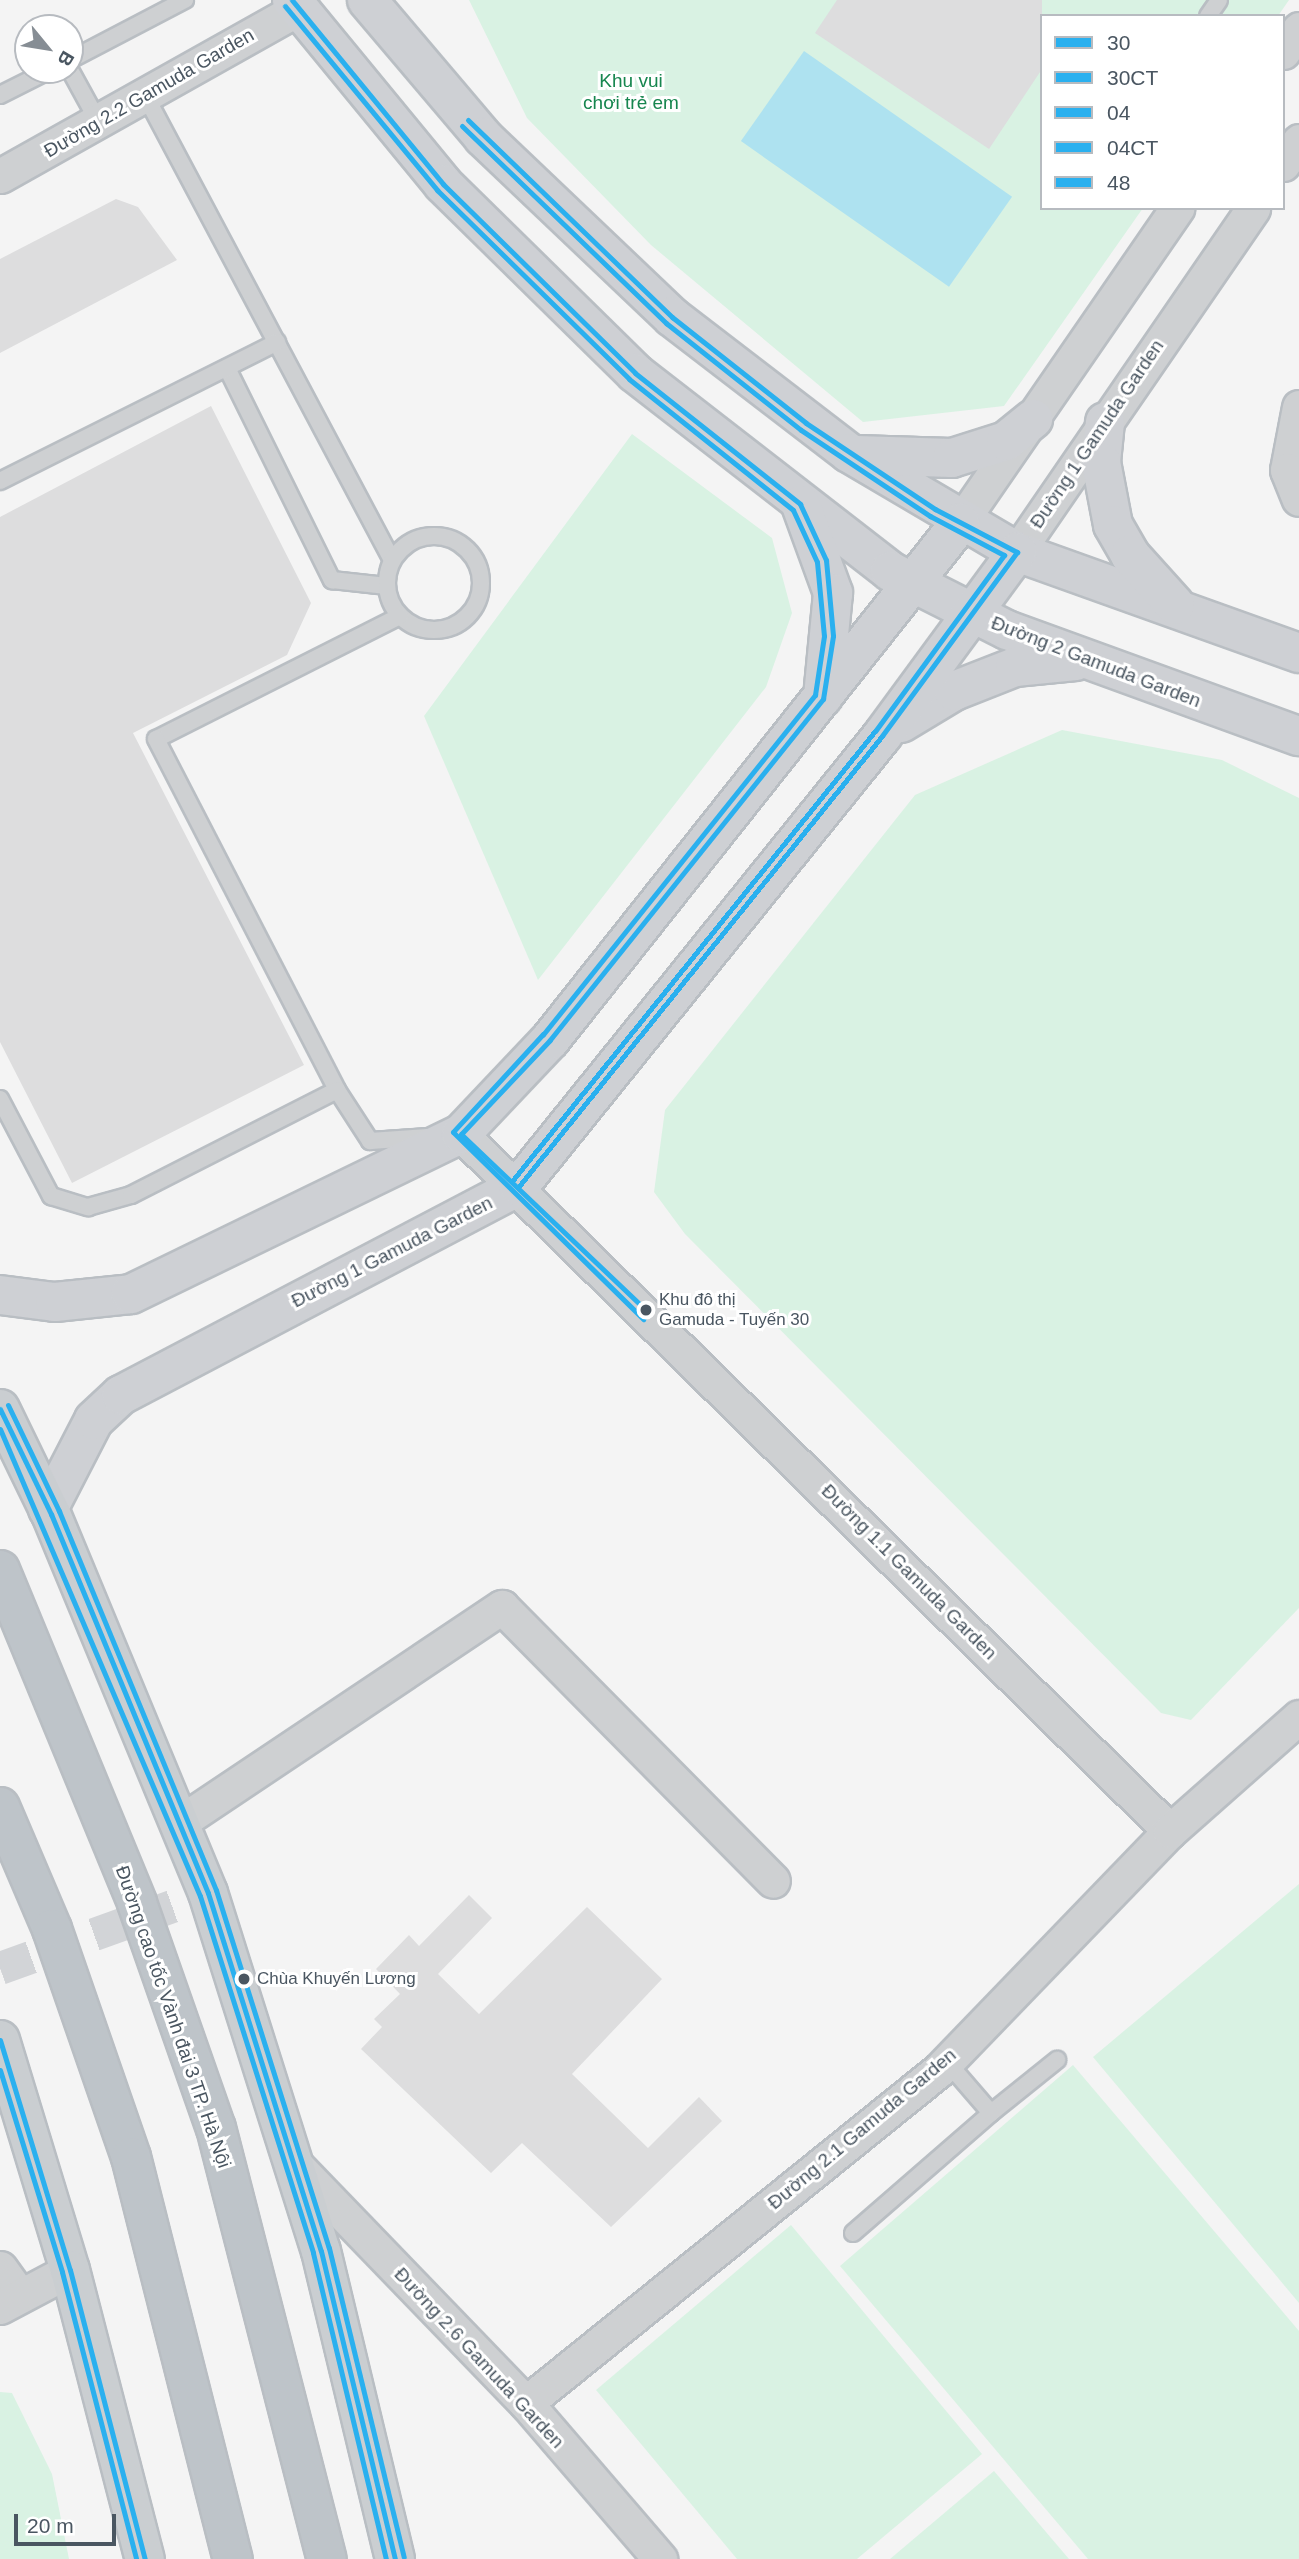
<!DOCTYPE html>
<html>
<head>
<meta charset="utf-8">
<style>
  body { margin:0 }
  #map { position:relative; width:1299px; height:2559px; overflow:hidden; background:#f4f4f4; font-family:Helvetica,sans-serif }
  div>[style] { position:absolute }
  .green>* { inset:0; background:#d9f2e3 }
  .water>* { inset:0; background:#aee2f0; transform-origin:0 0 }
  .building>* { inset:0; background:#ddddde }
  .street-tunnel>* { height:33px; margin-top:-16.5px; transform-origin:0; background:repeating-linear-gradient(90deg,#d2d4d7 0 33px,transparent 0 50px) }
  .roads { filter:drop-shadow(2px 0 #b9bec3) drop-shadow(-2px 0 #b9bec3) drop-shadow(0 2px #b9bec3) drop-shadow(0 -2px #b9bec3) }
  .lane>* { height:16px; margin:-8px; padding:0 8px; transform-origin:8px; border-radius:8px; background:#ced0d2 }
  .lane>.ring { margin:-8px; padding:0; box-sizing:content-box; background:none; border:16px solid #ced0d2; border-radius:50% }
  .street>* { height:33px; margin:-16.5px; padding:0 16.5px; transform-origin:16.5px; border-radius:16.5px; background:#ced0d2 }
  .secondary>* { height:38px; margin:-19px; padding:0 19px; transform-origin:19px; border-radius:19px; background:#ced0d4 }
  .primary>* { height:38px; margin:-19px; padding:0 19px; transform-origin:19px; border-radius:19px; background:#caced1 }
  .highway>* { height:38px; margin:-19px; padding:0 19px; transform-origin:19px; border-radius:19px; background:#bec4c9 }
  .bus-1>* { height:5px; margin:-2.5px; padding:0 2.5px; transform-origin:2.5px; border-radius:2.5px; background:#2ab0ef }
  .bus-2>* { height:5px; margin:-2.5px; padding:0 2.5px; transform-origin:2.5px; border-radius:2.5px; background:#2ab0ef }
  .bus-3>* { height:5px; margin:-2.5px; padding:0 2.5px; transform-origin:2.5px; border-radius:2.5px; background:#2ab0ef }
  .bus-4>* { height:5px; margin:-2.5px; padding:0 2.5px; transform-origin:2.5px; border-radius:2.5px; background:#2ab0ef }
  .bus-5>* { height:5px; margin:-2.5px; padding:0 2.5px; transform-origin:2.5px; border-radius:2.5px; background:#2ab0ef }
  .dots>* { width:19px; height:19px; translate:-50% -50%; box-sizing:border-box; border:4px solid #fff; border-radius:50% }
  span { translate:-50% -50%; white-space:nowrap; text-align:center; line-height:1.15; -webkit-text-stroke:6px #fff; paint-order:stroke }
  .bus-label { font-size:17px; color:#4a5661 }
  .left { translate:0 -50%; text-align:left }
  .park-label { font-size:19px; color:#17864f }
  .street-label { font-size:19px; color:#4a5661 }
  .legend { position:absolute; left:1040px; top:14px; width:245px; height:196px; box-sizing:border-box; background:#fff; border:2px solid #b7bbc0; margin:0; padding:9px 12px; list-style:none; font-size:21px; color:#4a5661 }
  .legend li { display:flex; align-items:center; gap:14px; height:35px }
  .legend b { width:35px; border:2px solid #b7bbc0 }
  .north { position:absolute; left:14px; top:14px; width:70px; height:70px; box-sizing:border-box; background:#fff; border:2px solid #b7bbc0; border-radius:50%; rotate:120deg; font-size:19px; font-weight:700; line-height:28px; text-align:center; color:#4a5661 }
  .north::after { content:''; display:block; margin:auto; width:24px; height:32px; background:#868d94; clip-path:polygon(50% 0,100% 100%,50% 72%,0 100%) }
  .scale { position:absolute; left:14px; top:2514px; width:102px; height:32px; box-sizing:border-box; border:4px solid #4a5661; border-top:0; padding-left:9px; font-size:21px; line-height:24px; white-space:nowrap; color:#4a5661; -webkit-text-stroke:5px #fff; paint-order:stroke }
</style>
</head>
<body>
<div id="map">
  <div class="green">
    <i style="clip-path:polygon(469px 0,1289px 0,1278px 16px,1042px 16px,1042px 208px,1143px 208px,1004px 406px,863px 422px,651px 245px,527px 118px)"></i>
    <i style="clip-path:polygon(632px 434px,772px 538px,792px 613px,766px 687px,538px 980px,424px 716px)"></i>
    <i style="clip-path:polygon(1062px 730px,1222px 760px,1299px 798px,1299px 1608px,1191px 1720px,1161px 1713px,685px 1234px,654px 1192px,665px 1110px,915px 795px)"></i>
    <i style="clip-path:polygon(1299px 1884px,1299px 2303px,1093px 2057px)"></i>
    <i style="clip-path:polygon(1073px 2065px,1299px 2331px,1299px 2559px,1088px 2559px,840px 2266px)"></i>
    <i style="clip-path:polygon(791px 2225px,982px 2454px,857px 2559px,737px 2559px,596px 2390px)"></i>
    <i style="clip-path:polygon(0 2392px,12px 2393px,52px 2474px,69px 2559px,0 2559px)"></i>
    <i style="clip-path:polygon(994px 2471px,1069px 2559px,890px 2559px)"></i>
  </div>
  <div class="water">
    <i style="left:804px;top:51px;width:254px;height:110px;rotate:35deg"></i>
  </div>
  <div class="building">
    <i style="clip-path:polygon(837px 0,1042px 0,1042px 69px,989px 149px,815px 33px)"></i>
    <i style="clip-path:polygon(116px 199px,138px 207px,177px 260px,0 353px,0 259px)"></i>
    <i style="clip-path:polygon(211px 406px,311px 603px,287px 655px,133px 733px,304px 1065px,72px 1183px,0 1042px,0 517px)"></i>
    <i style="clip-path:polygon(469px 1895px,492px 1918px,438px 1974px,479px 2014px,587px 1907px,662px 1979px,572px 2074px,648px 2148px,699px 2097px,722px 2121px,611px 2227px,522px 2143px,491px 2173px,361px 2049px,382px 2027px,374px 2019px,400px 1994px,376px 1969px,409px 1935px,419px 1946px)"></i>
  </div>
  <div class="street-tunnel">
    <i style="left:0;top:1968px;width:221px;rotate:-19.8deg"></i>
  </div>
  <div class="roads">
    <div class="lane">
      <i style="left:1208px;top:16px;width:19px;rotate:-55deg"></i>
      <i style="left:70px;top:60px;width:130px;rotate:-27.6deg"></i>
      <i style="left:70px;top:70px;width:60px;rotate:61.3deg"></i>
      <i style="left:0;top:95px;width:56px;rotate:-26.6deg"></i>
      <i style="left:145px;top:95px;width:527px;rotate:62.02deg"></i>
      <i style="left:227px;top:368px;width:237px;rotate:63.7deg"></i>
      <i style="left:332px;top:580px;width:55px;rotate:6.2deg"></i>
      <i style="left:0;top:481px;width:310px;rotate:-26.6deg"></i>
      <i class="ring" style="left:387px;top:536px;width:78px;height:78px"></i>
      <i style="left:400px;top:616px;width:273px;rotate:153.2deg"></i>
      <i style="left:156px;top:739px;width:395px;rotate:62.7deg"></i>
      <i style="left:337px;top:1090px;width:61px;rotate:57.1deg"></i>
      <i style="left:370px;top:1141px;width:58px;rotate:-3.9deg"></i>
      <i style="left:0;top:1099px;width:110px;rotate:62.3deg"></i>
      <i style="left:51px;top:1196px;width:39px;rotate:17deg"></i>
      <i style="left:88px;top:1207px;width:45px;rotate:-15.6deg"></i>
      <i style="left:131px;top:1195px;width:231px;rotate:-27deg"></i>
      <i style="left:991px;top:2113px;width:85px;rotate:-38.8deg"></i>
      <i style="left:853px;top:2233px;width:183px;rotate:-41deg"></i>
      <i style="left:991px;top:2113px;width:67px;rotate:-130.8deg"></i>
    </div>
    <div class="street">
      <i style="left:1283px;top:52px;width:28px;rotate:-55deg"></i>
      <i style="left:1283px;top:164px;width:28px;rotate:-55deg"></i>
      <i style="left:0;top:176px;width:341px;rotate:-29.3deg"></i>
      <i style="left:1299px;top:407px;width:64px;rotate:100.8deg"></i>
      <i style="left:1287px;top:470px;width:31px;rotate:68deg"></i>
      <i style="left:960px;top:523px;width:383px;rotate:-55.4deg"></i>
      <i style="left:1017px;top:552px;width:417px;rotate:-55.5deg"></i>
      <i style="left:461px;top:1134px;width:994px;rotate:44.51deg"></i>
      <i style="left:182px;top:1821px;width:385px;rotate:-33.8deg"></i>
      <i style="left:502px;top:1607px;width:385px;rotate:45.3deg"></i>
      <i style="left:293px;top:2162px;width:335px;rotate:46deg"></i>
      <i style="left:526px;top:2403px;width:206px;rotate:49.3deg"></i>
      <i style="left:0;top:2268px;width:31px;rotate:54deg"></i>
      <i style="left:0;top:2307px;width:79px;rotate:-27.9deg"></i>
      <i style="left:526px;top:2403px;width:531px;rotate:-38.88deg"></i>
      <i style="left:939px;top:2070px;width:332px;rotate:-46deg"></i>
      <i style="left:1170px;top:1831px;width:172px;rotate:-41.5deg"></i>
    </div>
    <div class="secondary">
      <i style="left:292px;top:0;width:238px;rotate:50.6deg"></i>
      <i style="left:443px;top:184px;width:269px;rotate:44.5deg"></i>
      <i style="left:635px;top:373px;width:323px;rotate:37.8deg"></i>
      <i style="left:890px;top:571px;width:131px;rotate:26.8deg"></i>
      <i style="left:1007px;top:630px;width:311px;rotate:20deg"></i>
      <i style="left:367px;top:0;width:180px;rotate:49.7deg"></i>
      <i style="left:483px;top:137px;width:261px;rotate:43.6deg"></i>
      <i style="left:672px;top:317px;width:223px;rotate:37.5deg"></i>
      <i style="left:849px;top:453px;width:195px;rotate:30.5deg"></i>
      <i style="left:1017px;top:552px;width:300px;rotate:19.7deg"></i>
      <i style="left:1105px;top:422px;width:40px;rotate:95.7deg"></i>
      <i style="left:1101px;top:462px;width:64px;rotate:79.2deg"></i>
      <i style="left:1113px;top:525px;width:34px;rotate:60deg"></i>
      <i style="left:1130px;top:555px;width:67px;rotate:48deg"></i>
      <i style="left:857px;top:455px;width:95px;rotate:1.8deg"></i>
      <i style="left:952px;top:458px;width:57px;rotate:-17.5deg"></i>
      <i style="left:1006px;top:441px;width:35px;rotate:-39deg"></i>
      <i style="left:801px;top:505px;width:94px;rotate:70deg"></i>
      <i style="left:833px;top:593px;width:104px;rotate:95.5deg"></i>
      <i style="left:901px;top:723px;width:62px;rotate:-31.1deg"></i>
      <i style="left:954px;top:691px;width:66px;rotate:-21.5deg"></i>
      <i style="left:1015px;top:667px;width:61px;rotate:-5.6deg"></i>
      <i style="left:0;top:1295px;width:55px;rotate:7.3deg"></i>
      <i style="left:55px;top:1302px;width:76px;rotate:-6deg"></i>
      <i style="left:131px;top:1294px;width:367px;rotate:-25.9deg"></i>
      <i style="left:461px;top:1134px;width:129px;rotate:-46.6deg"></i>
      <i style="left:550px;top:1040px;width:660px;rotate:-51.58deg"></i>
      <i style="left:48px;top:1509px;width:100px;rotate:-62.7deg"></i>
      <i style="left:94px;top:1420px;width:37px;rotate:-43deg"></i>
      <i style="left:121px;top:1395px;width:450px;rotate:-27.7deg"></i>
      <i style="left:519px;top:1186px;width:578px;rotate:-51.11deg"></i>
      <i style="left:882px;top:736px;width:228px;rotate:-53.7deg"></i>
    </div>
    <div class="primary">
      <i style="left:0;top:1409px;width:117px;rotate:64.1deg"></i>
      <i style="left:51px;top:1514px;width:410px;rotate:67.5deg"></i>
      <i style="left:208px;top:1893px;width:375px;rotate:72.5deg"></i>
      <i style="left:321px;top:2251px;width:317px;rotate:76.5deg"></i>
      <i style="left:0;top:2040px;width:240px;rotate:73.1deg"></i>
      <i style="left:70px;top:2270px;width:299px;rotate:75.5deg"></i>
    </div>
    <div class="highway">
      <i style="left:0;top:1570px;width:360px;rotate:67.6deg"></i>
      <i style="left:137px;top:1903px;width:238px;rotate:70.7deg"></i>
      <i style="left:216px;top:2128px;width:445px;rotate:75.6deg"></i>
      <i style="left:0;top:1807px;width:133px;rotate:66.9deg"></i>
      <i style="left:52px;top:1929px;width:241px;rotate:70.9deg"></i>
      <i style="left:131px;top:2157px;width:415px;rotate:75.8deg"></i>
    </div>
  </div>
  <div class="bus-1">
    <i style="left:292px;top:0;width:238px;rotate:50.6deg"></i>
    <i style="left:443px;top:184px;width:269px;rotate:44.5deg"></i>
    <i style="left:635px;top:373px;width:211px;rotate:38.4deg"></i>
    <i style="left:800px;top:504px;width:62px;rotate:65.1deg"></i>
    <i style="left:826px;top:560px;width:76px;rotate:84.7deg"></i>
    <i style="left:833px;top:636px;width:64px;rotate:99deg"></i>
    <i style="left:823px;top:699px;width:437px;rotate:128.7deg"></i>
    <i style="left:550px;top:1040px;width:129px;rotate:133.4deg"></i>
    <i style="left:461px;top:1134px;width:260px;rotate:43.6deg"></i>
    <i style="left:468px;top:120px;width:284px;rotate:44deg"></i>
    <i style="left:672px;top:317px;width:171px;rotate:38.3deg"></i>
    <i style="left:806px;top:423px;width:155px;rotate:33.7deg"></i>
    <i style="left:935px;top:509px;width:93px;rotate:27.7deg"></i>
    <i style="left:1017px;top:552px;width:228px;rotate:126.3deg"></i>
    <i style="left:882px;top:736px;width:578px;rotate:128.89deg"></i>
  </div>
  <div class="bus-2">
    <i style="left:285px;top:6px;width:239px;rotate:50.4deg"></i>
    <i style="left:437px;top:190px;width:269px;rotate:44.5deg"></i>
    <i style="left:629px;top:379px;width:210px;rotate:38.6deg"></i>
    <i style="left:793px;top:510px;width:57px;rotate:65.2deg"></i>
    <i style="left:817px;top:562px;width:74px;rotate:84.6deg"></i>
    <i style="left:824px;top:636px;width:60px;rotate:98.7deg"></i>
    <i style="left:815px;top:695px;width:435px;rotate:128.7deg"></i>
    <i style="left:543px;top:1034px;width:133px;rotate:132.6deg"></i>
    <i style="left:453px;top:1132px;width:267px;rotate:44.5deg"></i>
    <i style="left:462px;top:126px;width:284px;rotate:44deg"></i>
    <i style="left:666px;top:323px;width:172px;rotate:38.4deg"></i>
    <i style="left:801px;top:430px;width:155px;rotate:33.7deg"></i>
    <i style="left:930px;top:516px;width:84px;rotate:27.8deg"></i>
    <i style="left:1004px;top:555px;width:218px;rotate:126.2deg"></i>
    <i style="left:875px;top:731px;width:578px;rotate:128.89deg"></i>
  </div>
  <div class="bus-3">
    <i style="left:0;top:1409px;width:117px;rotate:64.1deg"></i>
    <i style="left:51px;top:1514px;width:410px;rotate:67.5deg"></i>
    <i style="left:208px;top:1893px;width:375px;rotate:72.5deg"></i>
    <i style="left:321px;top:2251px;width:317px;rotate:76.5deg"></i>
    <i style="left:0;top:2040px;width:240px;rotate:73.1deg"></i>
    <i style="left:70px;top:2270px;width:299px;rotate:75.5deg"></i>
  </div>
  <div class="bus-4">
    <i style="left:0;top:1429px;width:508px;rotate:66.82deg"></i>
    <i style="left:200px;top:1896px;width:374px;rotate:72.4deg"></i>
    <i style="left:313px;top:2253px;width:315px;rotate:76.6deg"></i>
    <i style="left:0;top:2070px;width:211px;rotate:72.9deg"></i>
    <i style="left:62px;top:2272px;width:296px;rotate:75.5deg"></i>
  </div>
  <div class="bus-5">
    <i style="left:8px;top:1405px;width:118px;rotate:64.3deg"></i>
    <i style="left:59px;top:1511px;width:410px;rotate:67.5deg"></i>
    <i style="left:216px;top:1890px;width:375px;rotate:72.5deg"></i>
    <i style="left:329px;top:2248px;width:318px;rotate:76.4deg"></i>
  </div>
  <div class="dots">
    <i style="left:646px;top:1310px;background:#4a5661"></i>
    <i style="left:244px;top:1979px;background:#4a5661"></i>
  </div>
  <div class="bus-label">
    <span class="left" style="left:659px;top:1310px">Khu đô thị<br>Gamuda - Tuyến 30</span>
    <span class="left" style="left:257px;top:1979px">Chùa Khuyến Lương</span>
  </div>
  <div class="park-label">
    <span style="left:631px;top:92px">Khu vui<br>chơi trẻ em</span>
  </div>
  <div class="street-label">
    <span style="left:149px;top:93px;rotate:-30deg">Đường 2.2 Gamuda Garden</span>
    <span style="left:1097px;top:434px;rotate:-56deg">Đường 1 Gamuda Garden</span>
    <span style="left:1096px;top:662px;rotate:21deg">Đường 2 Gamuda Garden</span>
    <span style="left:392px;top:1252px;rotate:-27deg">Đường 1 Gamuda Garden</span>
    <span style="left:909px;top:1572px;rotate:45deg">Đường 1.1 Gamuda Garden</span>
    <span style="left:173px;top:2017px;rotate:71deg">Đường cao tốc Vành đai 3 TP. Hà Nội</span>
    <span style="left:862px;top:2129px;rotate:-40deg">Đường 2.1 Gamuda Garden</span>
    <span style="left:479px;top:2358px;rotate:47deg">Đường 2.6 Gamuda Garden</span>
  </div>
  <ul class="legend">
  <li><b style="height:9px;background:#2ab0ef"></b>30</li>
  <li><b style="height:9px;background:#2ab0ef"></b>30CT</li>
  <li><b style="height:9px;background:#2ab0ef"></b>04</li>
  <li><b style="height:9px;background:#2ab0ef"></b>04CT</li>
  <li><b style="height:9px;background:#2ab0ef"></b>48</li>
  </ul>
  <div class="north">B</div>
  <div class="scale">20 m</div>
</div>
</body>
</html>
